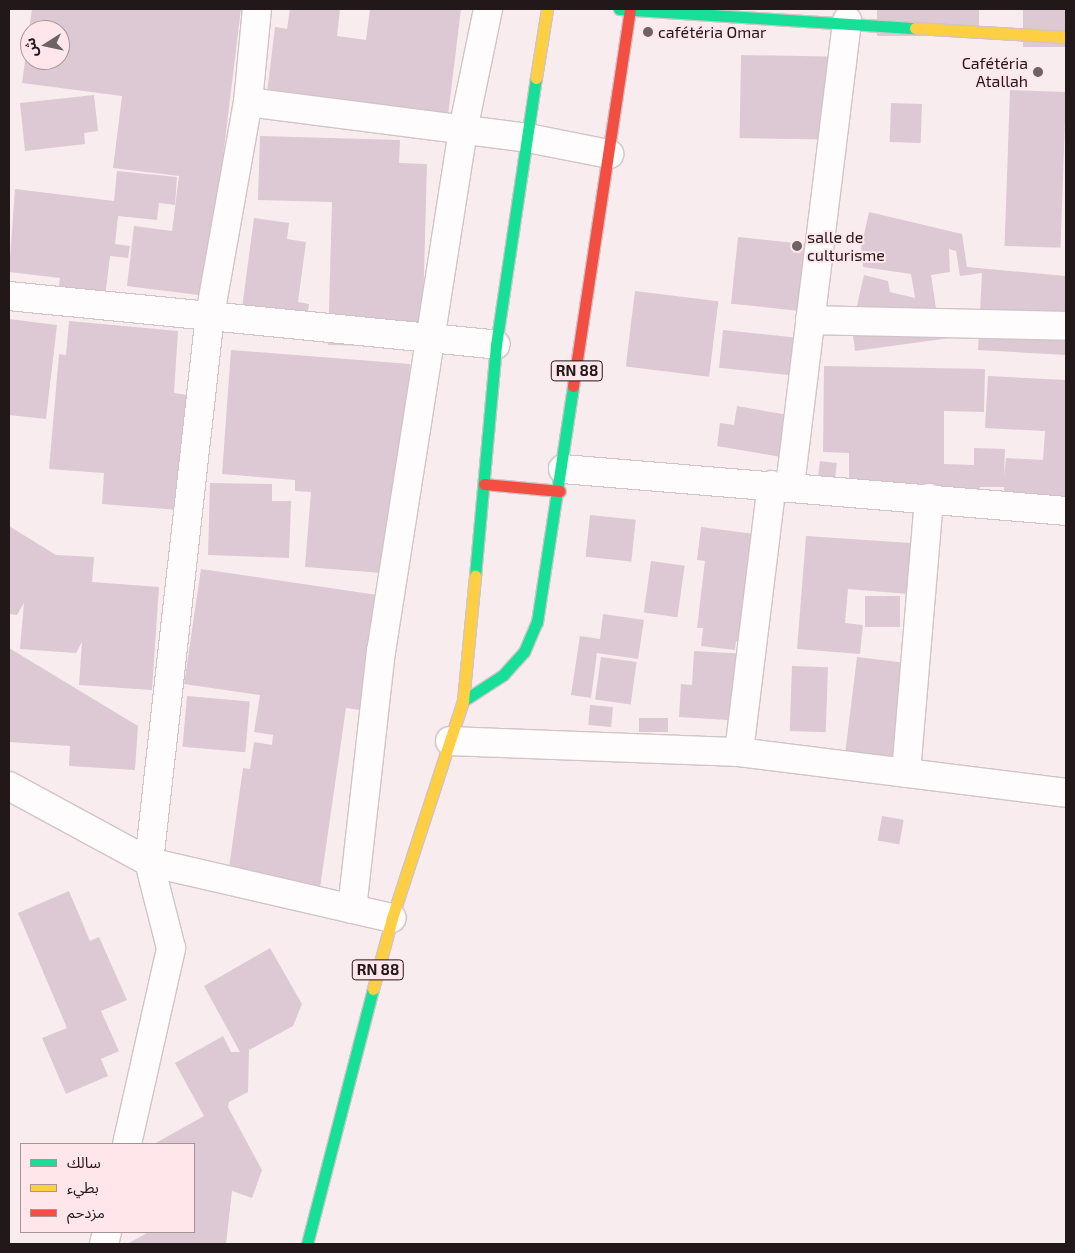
<!DOCTYPE html>
<html>
<head>
<meta charset="utf-8">
<style>
  body { margin:0 }
  #map { position:relative; width:1075px; height:1253px; overflow:hidden; background:#f9ecee; font-family:"Exo 2","Noto Sans Arabic",sans-serif }
  div>[style] { position:absolute }
  .building>* { inset:0; background:#dcc9d4; transform-origin:0 0 }
  .roads { filter:drop-shadow(1px 0 #d0c4c6) drop-shadow(-1px 0 #d0c4c6) drop-shadow(0 1px #d0c4c6) drop-shadow(0 -1px #d0c4c6) }
  .street>* { height:28px; margin:-14px; padding:0 14px; transform-origin:14px; border-radius:14px; background:#fefcfc }
  .fast>* { height:11px; margin:-5.5px; padding:0 5.5px; transform-origin:5.5px; border-radius:5.5px; background:#16e098 }
  .slow>* { height:11px; margin:-5.5px; padding:0 5.5px; transform-origin:5.5px; border-radius:5.5px; background:#ffcf43 }
  .jam>* { height:11px; margin:-5.5px; padding:0 5.5px; transform-origin:5.5px; border-radius:5.5px; background:#f24e42 }
  .dots>* { width:14px; height:14px; translate:-50% -50%; box-sizing:border-box; border:2px solid #ffe6ea; border-radius:50% }
  span { translate:-50% -50%; white-space:nowrap; text-align:center; line-height:1.15; -webkit-text-stroke:4px #ffe6ea; paint-order:stroke }
  .shield-label span { padding:1px 4px; background:#ffe6ea; border:1px solid; border-radius:4px; -webkit-text-stroke-width:0 }
  .shield-label { font-size:15px; color:#221719; font-weight:700 }
  .poi-label { font-size:16px; color:#221719 }
  .left { translate:0 -50%; text-align:left }
  .right { translate:-100% -50%; text-align:right }
  .frame { position:absolute; inset:0; border:10px solid #221719; pointer-events:none }
  .legend { position:absolute; left:20px; top:1143px; width:175px; height:90px; box-sizing:border-box; background:#ffe6ea; border:1px solid #a79396; margin:0; padding:6px 9px; list-style:none; font-size:15px; color:#221719 }
  .legend li { display:flex; align-items:center; gap:10px; height:25px }
  .legend b { width:25px; border:1px solid #a79396 }
  .north { position:absolute; left:20px; top:20px; width:50px; height:50px; box-sizing:border-box; background:#ffe6ea; border:1px solid #a79396; border-radius:50%; rotate:260deg; font-size:14px; font-weight:700; line-height:20px; text-align:center; color:#221719 }
  .north::after { content:''; display:block; margin:auto; width:18px; height:22px; background:#6d6264; clip-path:polygon(50% 0,100% 100%,50% 72%,0 100%) }
</style>
</head>
<body>
<div id="map">
  <div class="building">
    <i style="clip-path:polygon(32px 9px,241px 9px,206px 296px,127px 286px,134px 226px,172px 231px,179px 176px,113px 168px,122px 96px,22px 83px,29px 32px,30px 60px,60px 60px,60px 30px,29px 30px)"></i>
    <i style="clip-path:polygon(290px 9px,340px 9px,337px 36px,366px 40px,370px 9px,461px 9px,446px 132px,265px 109px,275px 27px,287px 29px)"></i>
    <i style="left:877px;top:9px;width:102px;height:27px"></i>
    <i style="left:1023px;top:9px;width:43px;height:38px"></i>
    <i style="left:741px;top:55px;width:99px;height:83px;rotate:1deg"></i>
    <i style="left:1010px;top:90px;width:56px;height:156px;rotate:2deg"></i>
    <i style="clip-path:polygon(94px 95px,98px 131px,84px 133px,85px 144px,25px 151px,20px 103px)"></i>
    <i style="left:891px;top:103px;width:31px;height:39px;rotate:2deg"></i>
    <i style="clip-path:polygon(260px 136px,400px 140px,399px 163px,427px 164px,422px 347px,328px 345px,332px 202px,258px 200px)"></i>
    <i style="clip-path:polygon(117px 171px,177px 177px,175px 205px,159px 203px,157px 220px,118px 216px,115px 244px,130px 246px,128px 258px,110px 256px,105px 298px,58px 293px,60px 278px,9px 272px,15px 189px,114px 201px)"></i>
    <i style="clip-path:polygon(869px 212px,962px 234px,967px 267px,1066px 276px,1066px 355px,978px 350px,982px 273px,960px 276px,956px 251px,949px 249px,950px 272px,931px 275px,937px 315px,947px 318px,950px 338px,855px 351px,852px 327px,864px 275px,888px 281px,890px 292px,915px 298px,911px 274px,863px 267px,861px 248px)"></i>
    <i style="clip-path:polygon(254px 218px,289px 223px,287px 239px,306px 242px,298px 302px,309px 304px,305px 333px,240px 323px)"></i>
    <i style="left:738px;top:237px;width:67px;height:67px;rotate:6deg"></i>
    <i style="left:635px;top:291px;width:84px;height:76px;rotate:7deg"></i>
    <i style="clip-path:polygon(9px 319px,57px 325px,46px 419px,9px 415px)"></i>
    <i style="clip-path:polygon(69px 321px,178px 331px,174px 393px,188px 395px,179px 510px,102px 504px,104px 473px,49px 469px,59px 354px,66px 355px)"></i>
    <i style="left:723px;top:330px;width:72px;height:38px;rotate:6deg"></i>
    <i style="clip-path:polygon(231px 350px,410px 364px,395px 574px,305px 567px,311px 492px,295px 491px,295px 480px,222px 474px)"></i>
    <i style="clip-path:polygon(824px 366px,985px 369px,984px 412px,944px 411px,944px 464px,974px 465px,974px 448px,1005px 449px,1004px 477px,1006px 458px,1043px 460px,1045px 431px,985px 428px,988px 376px,1066px 380px,1066px 522px,1003px 518px,1004px 487px,980px 487px,980px 505px,849px 502px,849px 453px,823px 452px)"></i>
    <i style="clip-path:polygon(737px 406px,794px 416px,787px 458px,717px 446px,720px 423px,734px 425px)"></i>
    <i style="left:820px;top:461px;width:17px;height:23px;rotate:7deg"></i>
    <i style="clip-path:polygon(210px 483px,272px 484px,272px 501px,291px 501px,289px 558px,208px 555px)"></i>
    <i style="left:590px;top:515px;width:46px;height:42px;rotate:6deg"></i>
    <i style="clip-path:polygon(9px 526px,56px 555px,94px 557px,92px 582px,159px 587px,152px 690px,79px 685px,82px 642px,76px 653px,20px 649px,24px 603px,17px 615px,9px 614px)"></i>
    <i style="clip-path:polygon(701px 527px,762px 535px,748px 643px,736px 641px,735px 650px,701px 646px,703px 628px,697px 628px,705px 561px,697px 560px)"></i>
    <i style="clip-path:polygon(806px 536px,925px 544px,920px 595px,848px 589px,845px 623px,863px 625px,860px 654px,797px 649px)"></i>
    <i style="left:651px;top:561px;width:34px;height:52px;rotate:8deg"></i>
    <i style="clip-path:polygon(201px 569px,391px 597px,366px 711px,346px 708px,320px 888px,228px 875px,243px 768px,250px 769px,254px 742px,272px 745px,273px 735px,254px 732px,260px 695px,184px 684px)"></i>
    <i style="left:865px;top:596px;width:35px;height:31px"></i>
    <i style="clip-path:polygon(603px 614px,644px 620px,638px 659px,597px 653px,591px 698px,571px 695px,580px 636px,600px 639px)"></i>
    <i style="clip-path:polygon(9px 648px,138px 726px,135px 770px,69px 766px,70px 746px,9px 742px)"></i>
    <i style="clip-path:polygon(694px 651px,747px 654px,743px 721px,679px 717px,681px 684px,692px 685px)"></i>
    <i style="left:601px;top:657px;width:36px;height:43px;rotate:8deg"></i>
    <i style="left:857px;top:657px;width:54px;height:97px;rotate:7deg"></i>
    <i style="left:792px;top:666px;width:36px;height:65px;rotate:2deg"></i>
    <i style="left:187px;top:696px;width:63px;height:51px;rotate:5deg"></i>
    <i style="left:590px;top:705px;width:23px;height:20px;rotate:5deg"></i>
    <i style="left:639px;top:718px;width:29px;height:14px"></i>
    <i style="left:882px;top:816px;width:22px;height:25px;rotate:10deg"></i>
    <i style="clip-path:polygon(69px 891px,90px 941px,99px 937px,127px 1000px,101px 1011px,119px 1051px,101px 1059px,108px 1076px,66px 1094px,42px 1038px,67px 1028px,18px 913px)"></i>
    <i style="clip-path:polygon(270px 948px,302px 1004px,293px 1026px,249px 1050px,248px 1092px,229px 1102px,228px 1107px,262px 1170px,252px 1198px,232px 1191px,226px 1244px,127px 1244px,149px 1232px,194px 1232px,194px 1144px,154px 1144px,204px 1116px,175px 1063px,223px 1036px,231px 1052px,240px 1052px,204px 986px)"></i>
  </div>
  <div class="roads">
    <div class="street">
      <i style="left:248px;top:102px;width:282px;rotate:7.3deg"></i>
      <i style="left:528px;top:138px;width:83px;rotate:11.2deg"></i>
      <i style="left:9px;top:296px;width:489px;rotate:5.7deg"></i>
      <i style="left:810px;top:320px;width:256px;rotate:1.3deg"></i>
      <i style="left:563px;top:469px;width:505px;rotate:4.77deg"></i>
      <i style="left:790px;top:486px;width:469px;rotate:-83deg"></i>
      <i style="left:450px;top:741px;width:289px;rotate:2.2deg"></i>
      <i style="left:739px;top:752px;width:330px;rotate:7.1deg"></i>
      <i style="left:739px;top:752px;width:269px;rotate:-83deg"></i>
      <i style="left:906px;top:773px;width:276px;rotate:-85.2deg"></i>
      <i style="left:9px;top:786px;width:159px;rotate:28.5deg"></i>
      <i style="left:149px;top:862px;width:249px;rotate:13deg"></i>
      <i style="left:352px;top:909px;width:259px;rotate:-83.6deg"></i>
      <i style="left:381px;top:652px;width:528px;rotate:-81.07deg"></i>
      <i style="left:463px;top:130px;width:124px;rotate:-78.3deg"></i>
      <i style="left:127px;top:1144px;width:201px;rotate:-77.3deg"></i>
      <i style="left:171px;top:948px;width:89px;rotate:-104.3deg"></i>
      <i style="left:149px;top:862px;width:550px;rotate:-83.64deg"></i>
      <i style="left:210px;top:315px;width:216px;rotate:-79.9deg"></i>
      <i style="left:248px;top:102px;width:93px;rotate:-84.5deg"></i>
      <i style="left:104px;top:1244px;width:12px;rotate:-76deg"></i>
    </div>
    <div class="fast">
      <i style="left:619px;top:9px;width:297px;rotate:3.7deg"></i>
      <i style="left:475px;top:576px;width:232px;rotate:-84.8deg"></i>
      <i style="left:496px;top:345px;width:270px;rotate:-81.5deg"></i>
      <i style="left:463px;top:701px;width:48px;rotate:-33deg"></i>
      <i style="left:503px;top:675px;width:31px;rotate:-48deg"></i>
      <i style="left:524px;top:652px;width:33px;rotate:-67deg"></i>
      <i style="left:537px;top:622px;width:239px;rotate:-81.3deg"></i>
      <i style="left:307px;top:1244px;width:263px;rotate:-75.5deg"></i>
    </div>
    <div class="slow">
      <i style="left:915px;top:28px;width:151px;rotate:3.4deg"></i>
      <i style="left:536px;top:78px;width:70px;rotate:-80.9deg"></i>
      <i style="left:373px;top:989px;width:73px;rotate:-75deg"></i>
      <i style="left:392px;top:918px;width:228px;rotate:-71.9deg"></i>
      <i style="left:463px;top:701px;width:126px;rotate:-84.5deg"></i>
    </div>
    <div class="jam">
      <i style="left:573px;top:386px;width:381px;rotate:-81.4deg"></i>
      <i style="left:484px;top:484px;width:76px;rotate:5.3deg"></i>
    </div>
  </div>
  <div class="dots">
    <i style="left:648px;top:32px;background:#6d6264"></i>
    <i style="left:1038px;top:72px;background:#6d6264"></i>
    <i style="left:797px;top:246px;background:#6d6264"></i>
  </div>
  <div class="shield-label">
    <span style="left:577px;top:371px">RN 88</span>
    <span style="left:378px;top:970px">RN 88</span>
  </div>
  <div class="poi-label">
    <span class="left" style="left:658px;top:32px">cafétéria Omar</span>
    <span class="right" style="left:1028px;top:72px">Cafétéria<br>Atallah</span>
    <span class="left" style="left:807px;top:246px">salle de<br>culturisme</span>
  </div>
  <div class="frame"></div>
  <ul class="legend">
  <li><b style="height:6px;background:#16e098"></b>سالك</li>
  <li><b style="height:6px;background:#ffcf43"></b>بطيء</li>
  <li><b style="height:6px;background:#f24e42"></b>مزدحم</li>
  </ul>
  <div class="north">ش</div>
</div>
</body>
</html>
